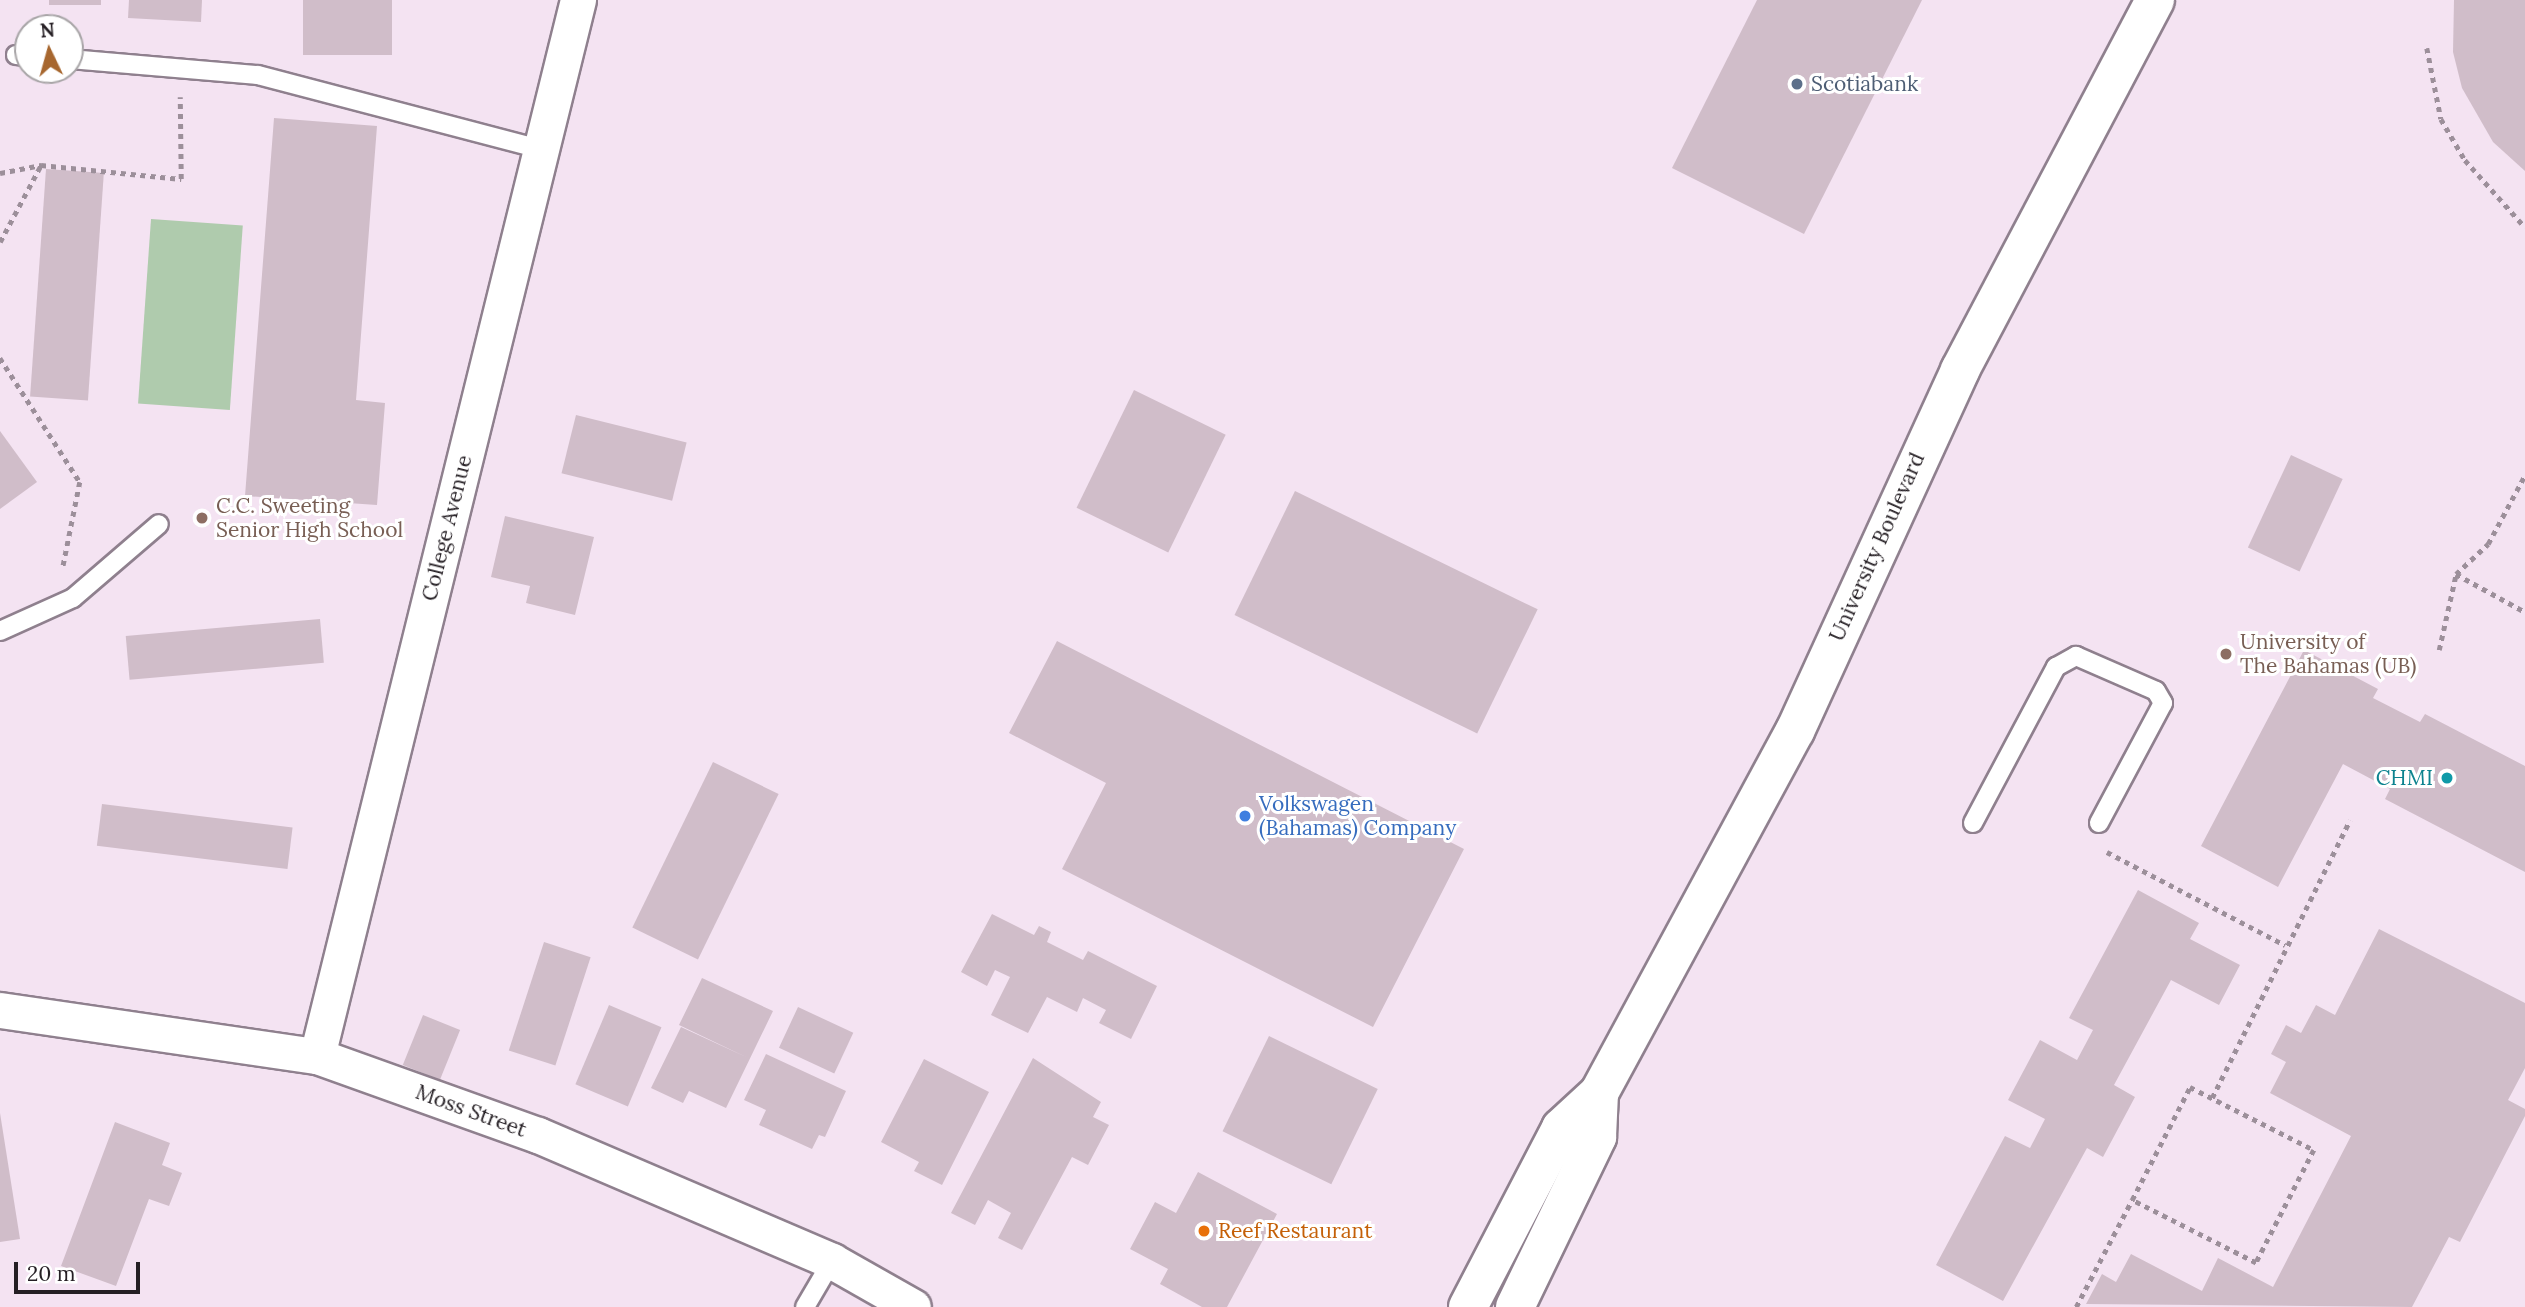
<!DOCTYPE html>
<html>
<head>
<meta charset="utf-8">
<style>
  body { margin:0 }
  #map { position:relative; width:2525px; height:1307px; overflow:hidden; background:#f4e3f2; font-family:Lora,serif }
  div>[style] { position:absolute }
  .green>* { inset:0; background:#afcbad; transform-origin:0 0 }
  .building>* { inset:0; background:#d0bdc9; transform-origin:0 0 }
  .path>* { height:4.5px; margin-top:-2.25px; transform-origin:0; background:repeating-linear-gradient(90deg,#9c8f9a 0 5px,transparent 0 10px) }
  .roads { filter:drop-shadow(2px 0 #8f808e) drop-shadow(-2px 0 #8f808e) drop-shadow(0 2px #8f808e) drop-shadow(0 -2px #8f808e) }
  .lane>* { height:18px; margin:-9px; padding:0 9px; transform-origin:9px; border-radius:9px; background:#fff }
  .street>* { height:35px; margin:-17.5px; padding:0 17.5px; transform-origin:17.5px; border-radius:17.5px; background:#fff }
  .primary>* { height:38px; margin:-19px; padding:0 19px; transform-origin:19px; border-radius:19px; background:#fff }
  .dots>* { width:19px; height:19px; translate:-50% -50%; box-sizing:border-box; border:4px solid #fff; border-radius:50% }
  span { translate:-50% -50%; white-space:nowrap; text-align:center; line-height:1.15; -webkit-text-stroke:6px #fff; paint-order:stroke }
  .service-label { font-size:21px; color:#4e5e75 }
  .left { translate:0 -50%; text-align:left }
  .education-label { font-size:21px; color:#785e54 }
  .street-label { font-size:21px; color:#251f24 }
  .culture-label { font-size:21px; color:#0d838f }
  .right { translate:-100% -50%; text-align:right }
  .shop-label { font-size:21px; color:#366cbe }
  .food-label { font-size:21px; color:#c56008 }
  .north { position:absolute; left:14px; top:14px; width:70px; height:70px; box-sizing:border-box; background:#fff; border:2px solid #a8a5a7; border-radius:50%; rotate:355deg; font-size:19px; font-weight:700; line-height:28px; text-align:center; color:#251f24 }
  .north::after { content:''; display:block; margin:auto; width:24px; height:32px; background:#a7672f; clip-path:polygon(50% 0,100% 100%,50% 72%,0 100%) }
  .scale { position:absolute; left:14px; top:1262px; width:126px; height:32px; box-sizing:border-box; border:4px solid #251f24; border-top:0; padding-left:9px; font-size:21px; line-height:24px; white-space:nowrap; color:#251f24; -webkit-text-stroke:5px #fff; paint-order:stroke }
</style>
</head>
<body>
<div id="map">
  <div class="green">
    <i style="left:151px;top:219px;width:92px;height:185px;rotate:4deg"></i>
  </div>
  <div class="building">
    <i style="left:49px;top:0;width:52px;height:5px"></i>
    <i style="clip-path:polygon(129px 0,202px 0,201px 22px,128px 18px)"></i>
    <i style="left:303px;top:0;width:89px;height:55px"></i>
    <i style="clip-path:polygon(1757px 0,1922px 0,1804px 234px,1672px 168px)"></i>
    <i style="clip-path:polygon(2454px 0,2525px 0,2525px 171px,2493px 142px,2462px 88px,2453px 52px)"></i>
    <i style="clip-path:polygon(274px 118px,377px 126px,356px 400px,385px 403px,377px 505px,245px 496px)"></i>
    <i style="left:46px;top:169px;width:58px;height:228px;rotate:4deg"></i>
    <i style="left:1134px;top:390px;width:102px;height:131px;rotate:26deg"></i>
    <i style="left:576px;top:415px;width:114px;height:60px;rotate:14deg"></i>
    <i style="clip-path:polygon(0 431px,37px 482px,0 509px)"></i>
    <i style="left:2291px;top:455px;width:57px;height:102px;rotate:25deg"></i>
    <i style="left:1295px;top:491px;width:270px;height:138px;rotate:26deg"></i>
    <i style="clip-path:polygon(505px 516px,594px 537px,575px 615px,526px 603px,530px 586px,491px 577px)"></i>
    <i style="left:320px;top:619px;width:44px;height:195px;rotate:85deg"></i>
    <i style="clip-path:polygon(1057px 641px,1464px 849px,1373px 1027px,1062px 869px,1106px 783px,1009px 733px)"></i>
    <i style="clip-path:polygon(2304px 650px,2378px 689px,2373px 698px,2420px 722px,2425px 714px,2525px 766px,2525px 872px,2385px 799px,2390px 789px,2343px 764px,2278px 887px,2201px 846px)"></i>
    <i style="left:713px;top:762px;width:73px;height:184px;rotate:26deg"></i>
    <i style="left:102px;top:804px;width:192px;height:42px;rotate:7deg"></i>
    <i style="clip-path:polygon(2138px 890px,2199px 923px,2190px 939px,2240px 965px,2219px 1005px,2171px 980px,2114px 1085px,2135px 1097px,2103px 1157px,2087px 1148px,2003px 1301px,1936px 1265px,2005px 1136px,2030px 1148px,2045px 1119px,2008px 1100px,2040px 1040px,2077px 1060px,2093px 1030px,2069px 1018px)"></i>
    <i style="clip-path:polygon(992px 914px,1034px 935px,1039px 926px,1051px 932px,1047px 942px,1083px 960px,1088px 951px,1157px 986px,1131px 1039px,1099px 1023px,1106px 1010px,1083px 998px,1077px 1012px,1047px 997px,1028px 1033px,991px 1015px,1010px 977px,995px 970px,987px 986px,961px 972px)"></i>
    <i style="clip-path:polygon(2379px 929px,2525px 1003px,2525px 1068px,2508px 1100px,2525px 1109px,2525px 1116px,2460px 1242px,2449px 1237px,2412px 1307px,2086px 1304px,2102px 1274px,2116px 1282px,2131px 1254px,2202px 1291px,2218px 1258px,2273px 1287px,2351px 1136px,2270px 1093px,2286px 1062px,2271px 1054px,2286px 1025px,2301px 1033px,2316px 1005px,2335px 1015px)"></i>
    <i style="left:544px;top:942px;width:49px;height:114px;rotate:18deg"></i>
    <i style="clip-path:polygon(702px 978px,773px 1011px,726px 1108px,689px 1091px,683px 1103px,651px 1088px,681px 1027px,746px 1057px,679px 1025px)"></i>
    <i style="left:609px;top:1005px;width:57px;height:86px;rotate:23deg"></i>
    <i style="left:798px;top:1007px;width:61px;height:45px;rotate:25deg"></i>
    <i style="left:423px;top:1015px;width:40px;height:54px;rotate:22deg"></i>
    <i style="left:1269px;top:1036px;width:121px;height:106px;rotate:26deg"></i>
    <i style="clip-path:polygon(766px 1054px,846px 1091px,825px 1137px,819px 1135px,812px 1149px,759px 1125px,766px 1110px,744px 1100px)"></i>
    <i style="clip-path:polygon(1033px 1058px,1101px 1102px,1093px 1117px,1109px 1125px,1088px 1165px,1072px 1157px,1022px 1250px,998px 1238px,1011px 1213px,988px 1200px,975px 1225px,951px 1213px)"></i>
    <i style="clip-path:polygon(924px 1059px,989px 1092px,942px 1185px,914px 1171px,919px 1162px,881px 1142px)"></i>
    <i style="clip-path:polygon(0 1113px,20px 1239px,0 1242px)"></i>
    <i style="clip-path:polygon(115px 1122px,170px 1143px,162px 1165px,182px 1173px,169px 1206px,149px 1199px,116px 1286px,61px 1266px)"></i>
    <i style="clip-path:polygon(1198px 1172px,1277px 1214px,1227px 1307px,1202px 1307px,1160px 1284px,1168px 1269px,1130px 1249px,1155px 1202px,1176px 1213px)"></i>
  </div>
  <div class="path">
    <i style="left:2427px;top:48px;width:72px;rotate:78.8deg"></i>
    <i style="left:2441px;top:119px;width:48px;rotate:59.7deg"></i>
    <i style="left:2465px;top:160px;width:90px;rotate:48.2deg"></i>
    <i style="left:0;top:173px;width:42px;rotate:-11deg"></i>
    <i style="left:41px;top:165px;width:141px;rotate:5.7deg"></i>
    <i style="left:181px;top:179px;width:82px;rotate:-90.7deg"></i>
    <i style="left:0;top:242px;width:87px;rotate:-62deg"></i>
    <i style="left:0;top:358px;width:148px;rotate:57.2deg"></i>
    <i style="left:80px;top:482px;width:87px;rotate:101.3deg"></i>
    <i style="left:2456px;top:574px;width:79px;rotate:28.8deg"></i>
    <i style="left:2439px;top:650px;width:78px;rotate:-77.4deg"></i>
    <i style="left:2456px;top:574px;width:44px;rotate:-43.2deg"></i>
    <i style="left:2488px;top:544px;width:78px;rotate:-61.8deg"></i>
    <i style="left:2107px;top:852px;width:201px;rotate:27.6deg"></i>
    <i style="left:2190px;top:1087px;width:139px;rotate:26.9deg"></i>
    <i style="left:2314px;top:1150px;width:127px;rotate:117.2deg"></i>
    <i style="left:2256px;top:1263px;width:139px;rotate:-153.1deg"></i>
    <i style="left:2132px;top:1200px;width:127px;rotate:-62.8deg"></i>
    <i style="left:2212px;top:1098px;width:310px;rotate:-63.6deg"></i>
    <i style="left:2076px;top:1307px;width:121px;rotate:-62.4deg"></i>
  </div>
  <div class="roads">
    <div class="lane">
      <i style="left:16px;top:55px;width:12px;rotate:5deg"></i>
      <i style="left:70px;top:59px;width:189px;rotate:4.9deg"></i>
      <i style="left:258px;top:75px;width:292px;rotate:14.7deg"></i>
      <i style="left:0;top:631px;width:80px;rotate:-24.3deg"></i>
      <i style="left:73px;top:598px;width:113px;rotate:-40.7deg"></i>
      <i style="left:1973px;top:823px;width:177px;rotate:-62deg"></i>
      <i style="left:2056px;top:667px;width:23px;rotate:-29deg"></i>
      <i style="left:2076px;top:656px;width:87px;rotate:23.6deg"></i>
      <i style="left:2156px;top:691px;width:14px;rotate:60deg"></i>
      <i style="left:2163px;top:703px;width:136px;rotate:118.1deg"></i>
      <i style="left:805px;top:1307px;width:53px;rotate:-59.6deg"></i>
    </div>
    <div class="street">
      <i style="left:0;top:1010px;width:320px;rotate:8.3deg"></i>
      <i style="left:317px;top:1056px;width:235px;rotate:19.7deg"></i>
      <i style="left:538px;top:1135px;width:320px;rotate:23.2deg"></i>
      <i style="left:832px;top:1261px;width:93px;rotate:29.6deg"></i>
      <i style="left:317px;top:1056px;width:1088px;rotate:-76.12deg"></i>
    </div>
    <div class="primary">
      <i style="left:1468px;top:1307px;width:202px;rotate:-62.5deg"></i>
      <i style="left:1561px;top:1128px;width:52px;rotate:-42.6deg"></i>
      <i style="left:1599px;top:1093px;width:412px;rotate:-61.6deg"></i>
      <i style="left:1795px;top:731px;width:397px;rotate:-65.4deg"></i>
      <i style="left:1960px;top:370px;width:418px;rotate:-62.2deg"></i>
      <i style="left:1515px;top:1307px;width:189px;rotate:-64.2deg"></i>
      <i style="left:1597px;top:1137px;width:44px;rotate:-87.4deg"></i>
    </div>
  </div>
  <div class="dots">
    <i style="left:1797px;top:84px;background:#5c6f8a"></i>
    <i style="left:202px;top:518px;background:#8d6e63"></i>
    <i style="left:2226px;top:654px;background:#8d6e63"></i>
    <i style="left:2447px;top:778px;background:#0f9aa8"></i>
    <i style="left:1245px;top:816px;background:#3f7fe0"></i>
    <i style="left:1204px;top:1231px;background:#e8710a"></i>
  </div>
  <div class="service-label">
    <span class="left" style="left:1811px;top:84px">Scotiabank</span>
  </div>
  <div class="education-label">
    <span class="left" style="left:216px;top:518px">C.C. Sweeting<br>Senior High School</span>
    <span class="left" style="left:2240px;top:654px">University of<br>The Bahamas (UB)</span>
  </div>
  <div class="street-label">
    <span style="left:447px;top:528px;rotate:-76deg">College Avenue</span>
    <span style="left:1877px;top:547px;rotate:-66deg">University Boulevard</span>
    <span style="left:471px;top:1111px;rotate:20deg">Moss Street</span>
  </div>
  <div class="culture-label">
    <span class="right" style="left:2433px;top:778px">CHMI</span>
  </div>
  <div class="shop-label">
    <span class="left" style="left:1259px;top:816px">Volkswagen<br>(Bahamas) Company</span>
  </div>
  <div class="food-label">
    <span class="left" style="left:1218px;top:1231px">Reef Restaurant</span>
  </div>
  <div class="north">N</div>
  <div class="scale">20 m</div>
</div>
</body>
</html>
